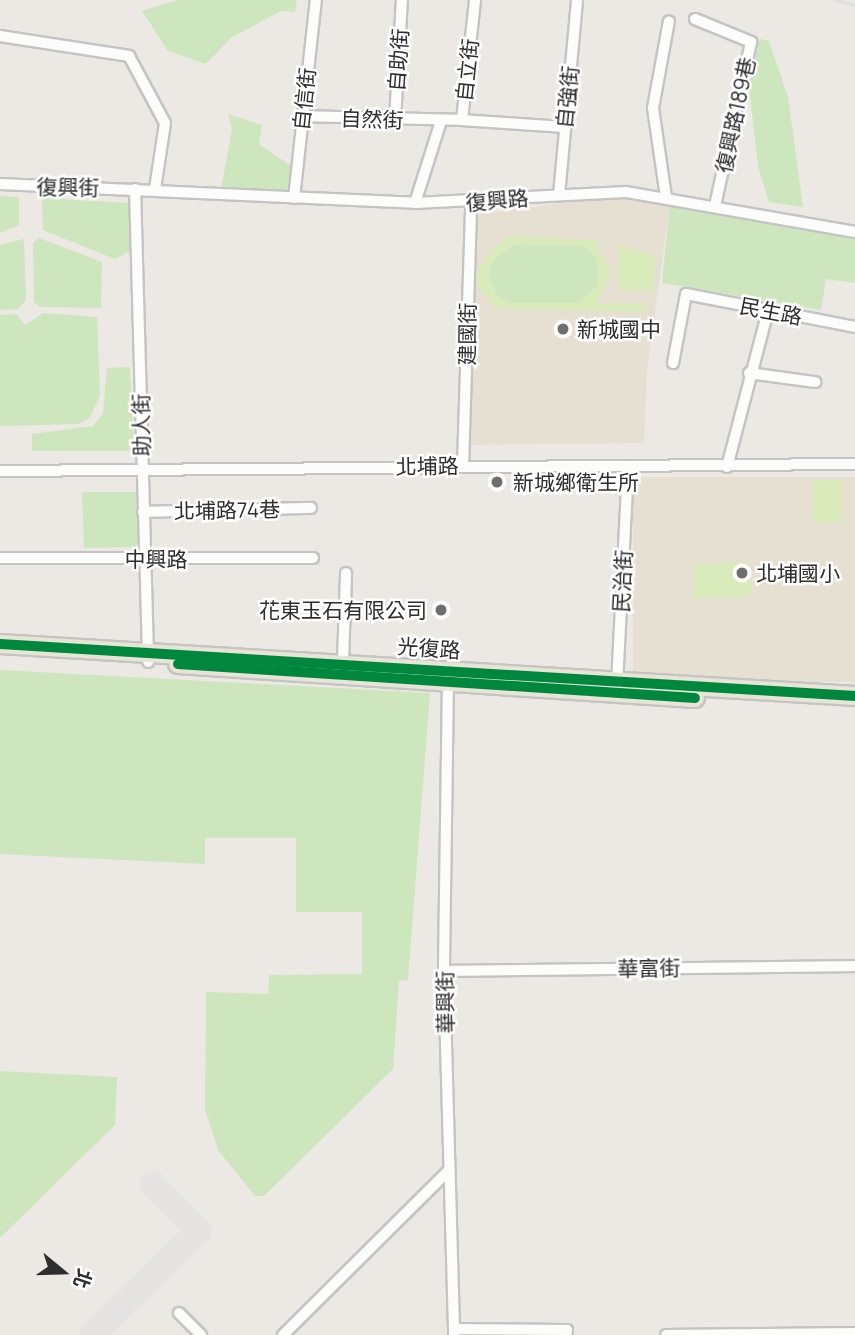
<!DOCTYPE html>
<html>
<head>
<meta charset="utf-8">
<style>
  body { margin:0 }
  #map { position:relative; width:855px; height:1335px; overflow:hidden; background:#ece8e4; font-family:Manrope,"Noto Sans TC",sans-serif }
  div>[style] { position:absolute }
  .education>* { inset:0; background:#e6e0d3; transform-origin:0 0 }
  .green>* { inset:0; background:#cee6be }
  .pitch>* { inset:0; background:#d9eabb; transform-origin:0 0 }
  .taxiway>* { height:26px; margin:-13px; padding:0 13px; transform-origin:13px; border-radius:13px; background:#e6e4e2 }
  .roads { filter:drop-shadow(2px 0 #c5c4c5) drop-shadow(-2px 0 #c5c4c5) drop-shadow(0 2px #c5c4c5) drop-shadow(0 -2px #c5c4c5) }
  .minor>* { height:10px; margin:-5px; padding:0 5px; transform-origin:5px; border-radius:5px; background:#fcfcfb }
  .primary>* { height:18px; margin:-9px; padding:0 9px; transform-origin:9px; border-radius:9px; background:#e8e4d6 }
  .rail>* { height:2.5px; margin:-1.25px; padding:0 1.25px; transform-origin:1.25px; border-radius:1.25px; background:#dfdfe1 }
  .cycleway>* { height:10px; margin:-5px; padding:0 5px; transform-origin:5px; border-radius:5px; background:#00873e }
  .dots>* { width:19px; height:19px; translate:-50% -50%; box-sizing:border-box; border:4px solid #fff; border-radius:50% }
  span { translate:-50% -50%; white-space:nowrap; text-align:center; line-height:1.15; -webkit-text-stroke:5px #fff; paint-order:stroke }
  .street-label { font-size:21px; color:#2e2e2e }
  .poi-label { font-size:21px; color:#2e2e2e }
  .left { translate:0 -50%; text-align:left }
  .right { translate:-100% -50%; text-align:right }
  .north { position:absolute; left:28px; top:1237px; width:70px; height:70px; -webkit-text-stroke:5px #fff; paint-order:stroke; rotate:109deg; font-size:19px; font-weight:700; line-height:28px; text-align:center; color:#2e2e2e }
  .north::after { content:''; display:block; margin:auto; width:24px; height:32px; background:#2e2e2e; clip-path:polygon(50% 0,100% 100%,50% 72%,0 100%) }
</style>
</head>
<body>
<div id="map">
  <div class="education">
    <i style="clip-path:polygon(619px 196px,670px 203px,647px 371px,644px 443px,467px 445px,477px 214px)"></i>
    <i style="left:855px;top:477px;width:205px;height:222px;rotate:90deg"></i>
  </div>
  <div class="green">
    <i style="clip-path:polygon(177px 0,297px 0,295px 12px,281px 11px,231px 38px,206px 64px,168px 51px,142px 11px)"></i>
    <i style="clip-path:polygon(760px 39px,769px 41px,788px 97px,803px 207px,769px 202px,758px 166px,748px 78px)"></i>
    <i style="clip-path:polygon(228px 114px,262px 125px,259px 144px,291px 166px,288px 190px,221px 189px,232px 130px)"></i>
    <i style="clip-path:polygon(0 196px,19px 197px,19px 225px,0 233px)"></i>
    <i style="clip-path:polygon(42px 198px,132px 203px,131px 251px,115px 259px,43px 230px)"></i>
    <i style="clip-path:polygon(670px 203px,855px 236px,855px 283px,826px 279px,821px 310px,662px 283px)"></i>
    <i style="clip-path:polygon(39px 238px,102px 262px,101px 308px,40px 307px,34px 302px,33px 243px)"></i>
    <i style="clip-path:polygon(24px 239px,26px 300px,18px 309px,0 310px,0 245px)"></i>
    <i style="clip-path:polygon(514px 245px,584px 246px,597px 259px,597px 286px,579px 303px,510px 303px,497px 295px,488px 274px,494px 260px)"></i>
    <i style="clip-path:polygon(43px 313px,97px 317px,100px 396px,90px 417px,79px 424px,0 426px,0 315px,17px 314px,25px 325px)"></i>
    <i style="clip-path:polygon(130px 367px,134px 451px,32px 451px,32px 434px,93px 426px,103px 413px,107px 368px)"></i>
    <i style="clip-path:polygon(82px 492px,136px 492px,140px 541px,134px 547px,84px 548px)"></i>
    <i style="clip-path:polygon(0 670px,430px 693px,408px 980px,399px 981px,393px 1069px,264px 1196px,255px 1196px,218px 1150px,205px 1109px,206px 992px,268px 994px,269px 975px,362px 974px,362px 912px,296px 912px,296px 838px,205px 838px,205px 864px,0 854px)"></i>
    <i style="clip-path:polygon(0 1071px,117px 1077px,115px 1125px,0 1238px)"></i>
  </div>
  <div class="pitch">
    <i style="clip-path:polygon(evenodd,510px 236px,595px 240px,611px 272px,597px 304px,647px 303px,647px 312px,495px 308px,477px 286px,476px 274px,490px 250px,510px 236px,514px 245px,584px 246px,597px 259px,597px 286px,579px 303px,510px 303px,497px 295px,488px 274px,494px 260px,514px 245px)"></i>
    <i style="clip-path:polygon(618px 245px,655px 256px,653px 290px,618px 290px)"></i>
    <i style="left:813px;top:480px;width:28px;height:42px"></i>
    <i style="left:750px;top:562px;width:34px;height:57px;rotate:88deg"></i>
  </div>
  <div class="taxiway">
    <i style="left:92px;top:1335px;width:149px;rotate:-44.2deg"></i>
    <i style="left:199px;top:1231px;width:66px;rotate:-134.4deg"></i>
  </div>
  <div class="roads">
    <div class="minor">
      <i style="left:695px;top:19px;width:61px;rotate:22.3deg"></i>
      <i style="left:751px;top:42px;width:168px;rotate:102.4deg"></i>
      <i style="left:0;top:36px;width:131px;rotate:8.8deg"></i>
      <i style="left:129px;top:56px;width:76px;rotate:61.8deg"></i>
      <i style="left:165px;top:123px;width:67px;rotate:98.6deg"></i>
      <i style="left:302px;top:116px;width:160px;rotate:1.4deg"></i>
      <i style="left:462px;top:120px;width:121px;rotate:-83.8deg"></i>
      <i style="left:395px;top:120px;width:120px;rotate:-86.7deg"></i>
      <i style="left:462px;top:120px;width:102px;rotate:3.9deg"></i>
      <i style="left:0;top:184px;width:415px;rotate:2.6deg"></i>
      <i style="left:415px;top:203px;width:211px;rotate:-3deg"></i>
      <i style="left:626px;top:192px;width:232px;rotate:9.9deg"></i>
      <i style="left:135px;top:189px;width:473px;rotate:88.4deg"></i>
      <i style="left:559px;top:195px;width:196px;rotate:-84.7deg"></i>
      <i style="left:666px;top:197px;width:90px;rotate:-98.3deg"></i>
      <i style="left:653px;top:108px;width:88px;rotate:-79.6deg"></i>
      <i style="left:294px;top:198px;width:199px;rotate:-83.7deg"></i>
      <i style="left:415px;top:203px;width:86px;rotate:-72.4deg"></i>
      <i style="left:673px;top:363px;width:70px;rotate:-79.3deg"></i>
      <i style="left:686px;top:294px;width:172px;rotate:11deg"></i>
      <i style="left:749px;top:373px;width:67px;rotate:7.8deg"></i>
      <i style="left:463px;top:465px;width:261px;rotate:-88.2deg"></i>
      <i style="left:727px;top:467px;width:161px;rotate:-75.3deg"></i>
      <i style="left:0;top:471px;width:855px;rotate:-0.47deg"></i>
      <i style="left:143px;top:512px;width:168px;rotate:-1.4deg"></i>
      <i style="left:0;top:558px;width:313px"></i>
      <i style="left:343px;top:661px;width:88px;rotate:-88deg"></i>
      <i style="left:448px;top:679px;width:292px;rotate:90.8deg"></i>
      <i style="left:444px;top:971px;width:364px;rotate:88.4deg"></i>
      <i style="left:617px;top:685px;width:218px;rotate:-87.1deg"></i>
      <i style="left:444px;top:971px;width:411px;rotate:-0.7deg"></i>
      <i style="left:179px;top:1313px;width:31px;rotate:45deg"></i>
      <i style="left:454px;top:1329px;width:113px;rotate:0.5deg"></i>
      <i style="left:567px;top:1330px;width:5px;rotate:101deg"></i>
      <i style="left:283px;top:1335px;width:234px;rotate:-44.8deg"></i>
      <i style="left:666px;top:1335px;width:189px;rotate:-0.6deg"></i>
    </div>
    <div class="primary">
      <i style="left:0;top:644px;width:857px;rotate:3.48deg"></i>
      <i style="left:178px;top:664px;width:518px;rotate:3.76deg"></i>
    </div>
  </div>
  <div class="rail">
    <i style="left:836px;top:0;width:20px;rotate:15deg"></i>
  </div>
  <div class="cycleway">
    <i style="left:0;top:644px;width:857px;rotate:3.48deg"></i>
    <i style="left:178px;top:664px;width:518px;rotate:3.76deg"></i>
  </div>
  <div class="dots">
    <i style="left:563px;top:329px;background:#706f6e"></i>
    <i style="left:497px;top:482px;background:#706f6e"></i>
    <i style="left:742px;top:573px;background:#706f6e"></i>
    <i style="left:441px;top:610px;background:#706f6e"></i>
  </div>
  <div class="street-label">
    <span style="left:398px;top:60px;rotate:-86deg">自助街</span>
    <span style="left:467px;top:70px;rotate:-84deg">自立街</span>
    <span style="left:567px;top:97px;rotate:-84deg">自強街</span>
    <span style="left:304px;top:99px;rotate:-84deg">自信街</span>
    <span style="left:735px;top:115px;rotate:-78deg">復興路189巷</span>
    <span style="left:372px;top:119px;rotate:2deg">自然街</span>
    <span style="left:68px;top:187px;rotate:1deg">復興街</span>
    <span style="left:497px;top:200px;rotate:-5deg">復興路</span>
    <span style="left:771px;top:311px;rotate:11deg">民生路</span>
    <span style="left:467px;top:334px;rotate:-89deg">建國街</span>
    <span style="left:141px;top:425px;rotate:-91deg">助人街</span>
    <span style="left:427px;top:466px;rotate:-1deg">北埔路</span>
    <span style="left:227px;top:510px;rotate:-1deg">北埔路74巷</span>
    <span style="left:156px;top:559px">中興路</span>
    <span style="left:622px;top:581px;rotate:-87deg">民治街</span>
    <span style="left:429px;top:648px;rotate:4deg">光復路</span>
    <span style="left:649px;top:968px;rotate:-1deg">華富街</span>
    <span style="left:445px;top:1002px;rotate:-91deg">華興街</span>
  </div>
  <div class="poi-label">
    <span class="left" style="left:577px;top:329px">新城國中</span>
    <span class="left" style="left:513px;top:482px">新城鄉衛生所</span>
    <span class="left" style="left:756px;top:573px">北埔國小</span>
    <span class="right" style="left:427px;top:610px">花東玉石有限公司</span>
  </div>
  <div class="north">北</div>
</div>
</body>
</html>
